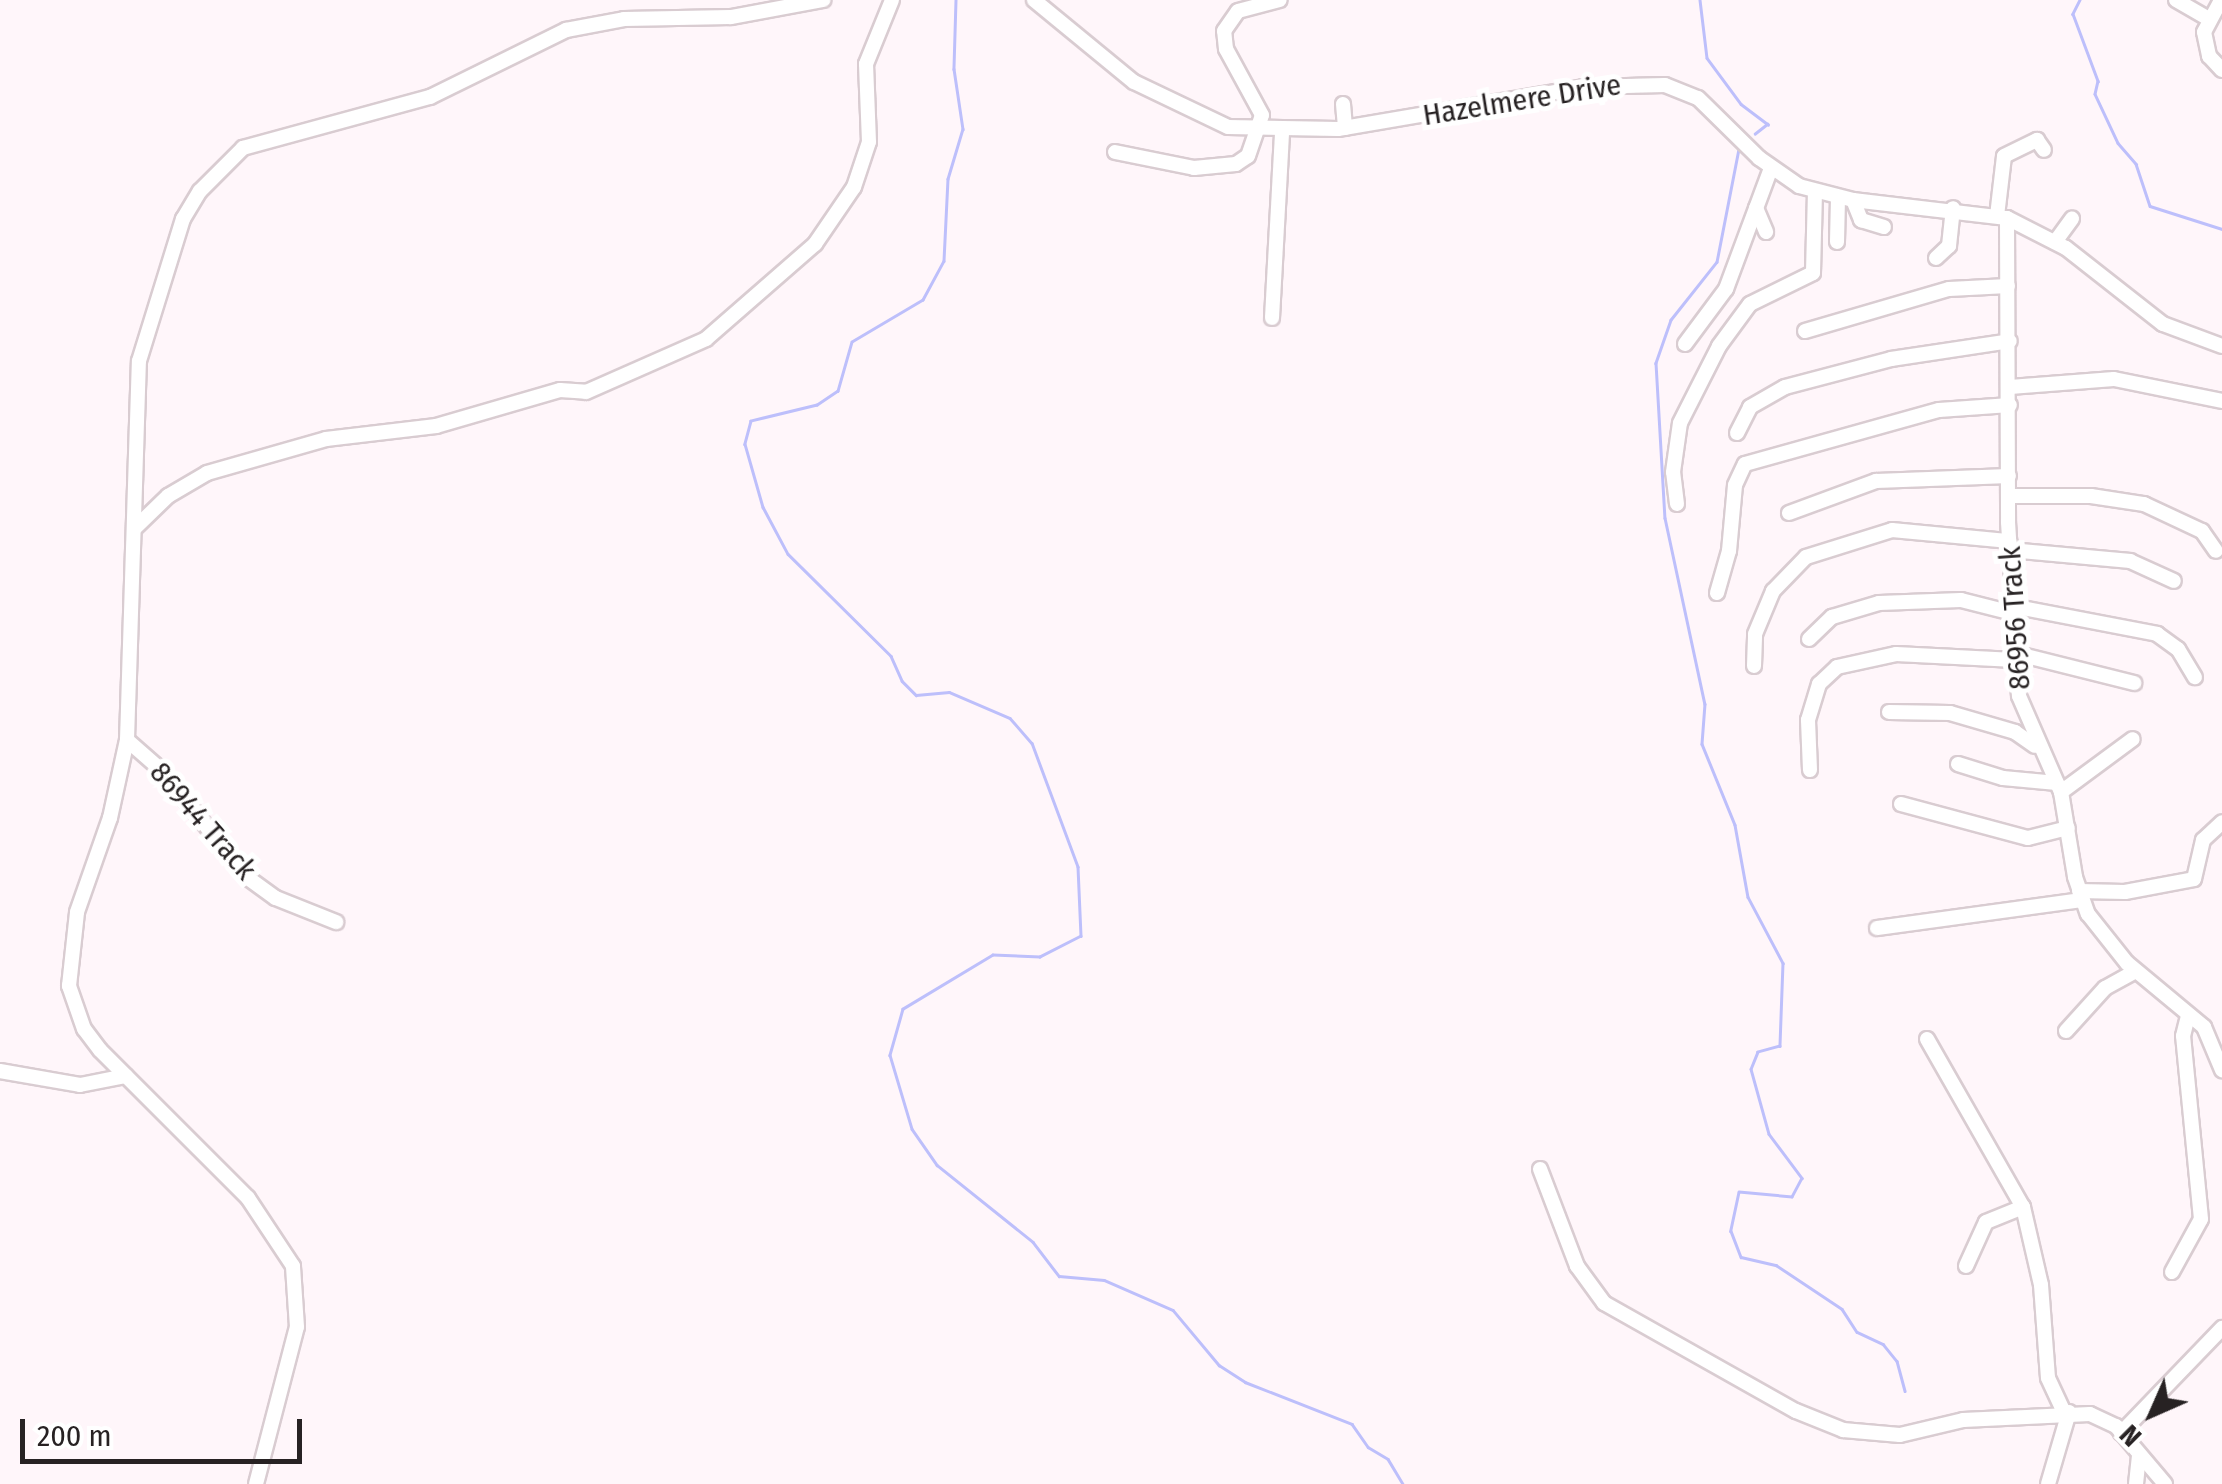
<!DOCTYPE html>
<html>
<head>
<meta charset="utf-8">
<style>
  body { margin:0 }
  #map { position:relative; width:2222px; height:1484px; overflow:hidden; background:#fff6fa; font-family:"Fira Sans Condensed",sans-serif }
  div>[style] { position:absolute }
  .stream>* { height:2.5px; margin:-1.25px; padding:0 1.25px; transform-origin:1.25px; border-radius:1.25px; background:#bdbffb }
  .roads { filter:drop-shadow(2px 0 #d9ccd1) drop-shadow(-2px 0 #d9ccd1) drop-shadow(0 2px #d9ccd1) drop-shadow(0 -2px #d9ccd1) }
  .minor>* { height:14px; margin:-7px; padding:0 7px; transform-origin:7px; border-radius:7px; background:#fff }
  span { translate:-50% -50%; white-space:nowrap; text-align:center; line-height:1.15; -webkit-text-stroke:10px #fff; paint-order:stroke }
  .street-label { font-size:30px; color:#272223 }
  .north { position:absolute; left:2102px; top:1364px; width:100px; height:100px; -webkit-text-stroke:8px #fff; paint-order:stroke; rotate:225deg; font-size:28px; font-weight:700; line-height:40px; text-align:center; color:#272223 }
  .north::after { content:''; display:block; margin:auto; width:35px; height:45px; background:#272223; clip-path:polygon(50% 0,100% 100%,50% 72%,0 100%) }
  .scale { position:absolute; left:20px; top:1419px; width:282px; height:45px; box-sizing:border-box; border:5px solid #272223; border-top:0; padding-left:12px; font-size:30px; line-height:35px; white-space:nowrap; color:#272223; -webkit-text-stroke:8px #fff; paint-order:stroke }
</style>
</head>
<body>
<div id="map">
  <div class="stream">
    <i style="left:956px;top:0;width:69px;rotate:91.7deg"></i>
    <i style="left:954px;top:69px;width:61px;rotate:81.5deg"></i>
    <i style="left:963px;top:129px;width:52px;rotate:106.7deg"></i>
    <i style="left:948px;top:179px;width:82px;rotate:92.8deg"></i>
    <i style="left:944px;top:261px;width:44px;rotate:118.3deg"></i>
    <i style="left:923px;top:300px;width:82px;rotate:149.4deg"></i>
    <i style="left:852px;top:342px;width:51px;rotate:105.9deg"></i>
    <i style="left:838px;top:391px;width:25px;rotate:146deg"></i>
    <i style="left:817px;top:405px;width:68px;rotate:166.4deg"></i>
    <i style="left:751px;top:421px;width:24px;rotate:105deg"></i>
    <i style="left:745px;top:444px;width:66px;rotate:74.1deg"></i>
    <i style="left:763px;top:507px;width:53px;rotate:62deg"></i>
    <i style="left:788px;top:554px;width:145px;rotate:44.7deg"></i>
    <i style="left:891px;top:656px;width:27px;rotate:66deg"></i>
    <i style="left:902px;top:681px;width:20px;rotate:45deg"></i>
    <i style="left:916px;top:695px;width:33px;rotate:-5deg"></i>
    <i style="left:949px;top:692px;width:66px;rotate:23.1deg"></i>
    <i style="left:1010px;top:718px;width:33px;rotate:49deg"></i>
    <i style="left:1032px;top:743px;width:132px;rotate:69.6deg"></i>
    <i style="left:1078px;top:867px;width:69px;rotate:87.5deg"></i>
    <i style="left:1081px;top:936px;width:46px;rotate:152.9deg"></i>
    <i style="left:1040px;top:957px;width:47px;rotate:-177.6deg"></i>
    <i style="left:993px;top:955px;width:105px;rotate:149deg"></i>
    <i style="left:903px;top:1009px;width:48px;rotate:105.8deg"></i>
    <i style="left:890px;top:1055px;width:77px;rotate:73.4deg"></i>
    <i style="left:912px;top:1129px;width:44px;rotate:55.2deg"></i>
    <i style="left:937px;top:1165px;width:123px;rotate:38.7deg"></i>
    <i style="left:1033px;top:1242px;width:43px;rotate:52.6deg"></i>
    <i style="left:1059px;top:1276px;width:45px;rotate:5.1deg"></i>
    <i style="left:1104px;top:1280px;width:75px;rotate:23.5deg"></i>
    <i style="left:1173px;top:1310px;width:72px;rotate:50.1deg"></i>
    <i style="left:1219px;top:1365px;width:31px;rotate:33deg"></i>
    <i style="left:1245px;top:1382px;width:115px;rotate:21.4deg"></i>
    <i style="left:1352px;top:1424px;width:28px;rotate:55deg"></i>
    <i style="left:1368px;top:1447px;width:23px;rotate:31deg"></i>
    <i style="left:1388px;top:1459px;width:29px;rotate:59deg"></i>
    <i style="left:1700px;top:0;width:58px;rotate:83.1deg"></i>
    <i style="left:1707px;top:58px;width:57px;rotate:53.5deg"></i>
    <i style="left:1741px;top:104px;width:34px;rotate:37deg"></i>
    <i style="left:1768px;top:124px;width:16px;rotate:142deg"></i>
    <i style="left:2080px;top:0;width:16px;rotate:117deg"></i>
    <i style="left:2073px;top:14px;width:72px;rotate:69.5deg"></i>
    <i style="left:2098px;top:81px;width:13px;rotate:103deg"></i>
    <i style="left:2095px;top:94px;width:54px;rotate:64.9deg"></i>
    <i style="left:2118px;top:143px;width:28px;rotate:49deg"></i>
    <i style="left:2136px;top:164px;width:44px;rotate:71.6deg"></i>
    <i style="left:2150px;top:206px;width:76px;rotate:17.7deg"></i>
    <i style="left:1739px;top:149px;width:115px;rotate:101deg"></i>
    <i style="left:1717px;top:262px;width:74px;rotate:128.4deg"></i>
    <i style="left:1671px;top:320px;width:46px;rotate:109.2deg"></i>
    <i style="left:1656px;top:363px;width:155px;rotate:86.7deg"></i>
    <i style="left:1665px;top:518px;width:190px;rotate:77.9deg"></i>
    <i style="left:1705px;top:704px;width:40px;rotate:94.3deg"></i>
    <i style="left:1702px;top:744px;width:87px;rotate:67.8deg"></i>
    <i style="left:1735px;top:825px;width:73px;rotate:79.8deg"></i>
    <i style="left:1748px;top:897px;width:75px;rotate:62.1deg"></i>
    <i style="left:1783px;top:963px;width:83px;rotate:92.1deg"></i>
    <i style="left:1780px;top:1046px;width:23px;rotate:165deg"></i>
    <i style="left:1758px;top:1052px;width:18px;rotate:112deg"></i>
    <i style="left:1751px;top:1069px;width:67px;rotate:74.5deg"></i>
    <i style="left:1769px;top:1134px;width:55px;rotate:53.1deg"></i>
    <i style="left:1802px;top:1178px;width:21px;rotate:118deg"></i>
    <i style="left:1792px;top:1197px;width:53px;rotate:-174.6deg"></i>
    <i style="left:1739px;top:1192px;width:40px;rotate:102deg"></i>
    <i style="left:1731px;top:1231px;width:28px;rotate:69deg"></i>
    <i style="left:1741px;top:1257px;width:36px;rotate:13deg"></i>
    <i style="left:1776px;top:1265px;width:79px;rotate:33.7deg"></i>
    <i style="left:1842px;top:1309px;width:27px;rotate:57deg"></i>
    <i style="left:1857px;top:1332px;width:29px;rotate:25deg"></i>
    <i style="left:1883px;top:1344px;width:22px;rotate:51deg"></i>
    <i style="left:1897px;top:1361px;width:31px;rotate:75deg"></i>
  </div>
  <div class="roads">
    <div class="minor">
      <i style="left:1034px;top:0;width:129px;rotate:39.4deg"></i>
      <i style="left:1134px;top:82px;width:104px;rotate:25.6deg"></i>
      <i style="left:1228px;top:127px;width:110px;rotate:1deg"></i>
      <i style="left:1338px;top:129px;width:249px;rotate:-9.7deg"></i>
      <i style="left:1583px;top:87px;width:82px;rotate:-1.4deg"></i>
      <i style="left:1665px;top:85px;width:35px;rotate:22deg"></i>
      <i style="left:1698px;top:98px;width:86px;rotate:44.5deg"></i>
      <i style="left:1759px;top:158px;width:49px;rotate:35deg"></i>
      <i style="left:1799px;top:186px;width:56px;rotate:14.5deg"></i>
      <i style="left:1853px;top:200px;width:155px;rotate:6.7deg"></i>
      <i style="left:2007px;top:218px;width:66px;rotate:27deg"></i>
      <i style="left:2066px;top:248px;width:123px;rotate:38.1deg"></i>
      <i style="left:2163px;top:324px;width:63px;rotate:20.4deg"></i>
      <i style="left:2176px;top:0;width:38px;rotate:30deg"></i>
      <i style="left:2220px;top:2px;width:34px;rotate:118deg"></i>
      <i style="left:2204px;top:32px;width:25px;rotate:78deg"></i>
      <i style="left:2209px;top:56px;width:19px;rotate:47deg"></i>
      <i style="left:1343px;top:104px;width:24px;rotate:85deg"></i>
      <i style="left:1115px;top:152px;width:81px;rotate:11.4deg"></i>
      <i style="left:1194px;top:168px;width:42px;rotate:-5.4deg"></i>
      <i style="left:1236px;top:164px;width:14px;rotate:-34deg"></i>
      <i style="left:1248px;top:156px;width:43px;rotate:-71.1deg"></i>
      <i style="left:1262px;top:115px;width:75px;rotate:-118.6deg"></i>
      <i style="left:1226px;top:49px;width:18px;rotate:-96deg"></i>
      <i style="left:1224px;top:31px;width:24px;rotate:-55deg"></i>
      <i style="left:1238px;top:11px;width:43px;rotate:-14.7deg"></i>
      <i style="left:1853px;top:200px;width:22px;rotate:68deg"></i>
      <i style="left:1861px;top:220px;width:24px;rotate:17deg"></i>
      <i style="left:1756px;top:208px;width:26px;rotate:67deg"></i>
      <i style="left:1997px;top:216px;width:60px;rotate:-83.3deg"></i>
      <i style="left:2004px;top:156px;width:37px;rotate:-26deg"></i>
      <i style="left:2037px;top:140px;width:12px;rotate:55deg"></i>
      <i style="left:2007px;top:218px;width:304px;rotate:89.8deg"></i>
      <i style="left:2008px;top:522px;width:174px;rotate:86.4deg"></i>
      <i style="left:2019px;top:696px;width:105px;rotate:66.4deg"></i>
      <i style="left:2061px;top:792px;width:86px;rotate:80.6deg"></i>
      <i style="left:2075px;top:877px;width:39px;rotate:71deg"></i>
      <i style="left:2088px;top:914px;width:63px;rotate:51.5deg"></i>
      <i style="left:2127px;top:963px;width:100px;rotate:39.7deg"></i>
      <i style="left:2204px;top:1027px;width:47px;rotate:67.3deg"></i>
      <i style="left:1837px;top:242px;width:45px;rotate:-88.7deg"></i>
      <i style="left:2055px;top:242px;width:29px;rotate:-54deg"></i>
      <i style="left:1936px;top:258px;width:18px;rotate:-43deg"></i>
      <i style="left:1949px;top:246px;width:38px;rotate:-84deg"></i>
      <i style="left:1272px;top:318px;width:187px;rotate:-86.9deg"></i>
      <i style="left:1805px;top:331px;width:150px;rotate:-16.3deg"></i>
      <i style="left:1949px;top:289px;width:59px;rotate:-2.9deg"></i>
      <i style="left:1685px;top:344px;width:69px;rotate:-53.3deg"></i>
      <i style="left:1726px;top:289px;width:129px;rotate:-69.6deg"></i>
      <i style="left:2010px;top:387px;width:104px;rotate:-4.4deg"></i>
      <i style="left:2114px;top:379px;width:110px;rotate:11.5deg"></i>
      <i style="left:1737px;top:433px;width:29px;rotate:-63deg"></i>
      <i style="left:1750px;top:407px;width:40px;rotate:-29.7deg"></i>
      <i style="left:1785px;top:387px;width:110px;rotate:-14.8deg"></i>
      <i style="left:1891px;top:359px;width:120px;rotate:-8.6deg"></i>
      <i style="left:2008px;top:496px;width:83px"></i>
      <i style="left:2091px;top:496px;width:54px;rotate:8.6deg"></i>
      <i style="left:2144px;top:504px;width:64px;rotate:25deg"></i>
      <i style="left:2202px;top:531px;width:24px;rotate:55deg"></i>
      <i style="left:1677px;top:504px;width:32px;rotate:-97deg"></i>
      <i style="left:1673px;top:472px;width:49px;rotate:-81.9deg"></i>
      <i style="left:1680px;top:423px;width:86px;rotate:-63.1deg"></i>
      <i style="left:1719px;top:346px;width:52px;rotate:-53.6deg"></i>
      <i style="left:1750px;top:304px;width:70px;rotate:-26.2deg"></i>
      <i style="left:1813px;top:273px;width:82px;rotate:-88.6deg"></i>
      <i style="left:1789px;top:513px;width:93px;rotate:-20.2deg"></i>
      <i style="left:1876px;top:481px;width:133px;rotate:-2.2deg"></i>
      <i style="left:135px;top:528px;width:46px;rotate:-44.1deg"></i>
      <i style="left:168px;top:496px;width:45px;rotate:-30.5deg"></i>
      <i style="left:207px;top:473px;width:124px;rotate:-15.9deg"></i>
      <i style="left:326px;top:439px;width:111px;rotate:-6.7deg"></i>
      <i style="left:436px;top:426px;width:129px;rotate:-16.2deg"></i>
      <i style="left:560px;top:390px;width:26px;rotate:4deg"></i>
      <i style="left:586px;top:392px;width:131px;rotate:-23.8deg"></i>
      <i style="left:706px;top:339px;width:145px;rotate:-41.1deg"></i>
      <i style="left:815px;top:244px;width:69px;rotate:-55.6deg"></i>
      <i style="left:854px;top:187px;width:47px;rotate:-71.6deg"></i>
      <i style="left:869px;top:142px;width:78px;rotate:-92.2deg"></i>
      <i style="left:866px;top:64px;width:69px;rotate:-67.9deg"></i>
      <i style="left:2010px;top:550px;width:121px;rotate:5.2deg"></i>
      <i style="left:2130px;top:561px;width:48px;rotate:24.4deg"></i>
      <i style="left:1717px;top:593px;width:44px;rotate:-74.1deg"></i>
      <i style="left:1729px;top:551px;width:66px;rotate:-84.8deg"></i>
      <i style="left:1735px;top:485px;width:23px;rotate:-65deg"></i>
      <i style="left:1745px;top:464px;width:201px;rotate:-15.6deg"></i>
      <i style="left:1939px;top:410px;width:71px;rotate:-4deg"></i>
      <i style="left:2012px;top:606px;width:148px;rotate:10.9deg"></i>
      <i style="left:2157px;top:634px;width:26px;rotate:36deg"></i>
      <i style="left:2178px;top:649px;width:33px;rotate:59deg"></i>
      <i style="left:1809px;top:639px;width:32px;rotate:-44deg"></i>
      <i style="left:1832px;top:617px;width:49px;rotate:-16.6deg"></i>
      <i style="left:1879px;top:603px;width:82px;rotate:-2.1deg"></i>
      <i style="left:1961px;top:600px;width:53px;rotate:14.3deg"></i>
      <i style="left:2014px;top:653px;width:124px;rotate:14deg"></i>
      <i style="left:1754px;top:666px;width:32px;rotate:-88deg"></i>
      <i style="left:1755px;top:634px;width:47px;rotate:-67.3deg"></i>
      <i style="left:1773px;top:591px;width:47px;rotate:-45.9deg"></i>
      <i style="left:1806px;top:557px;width:90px;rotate:-17.4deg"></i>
      <i style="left:1892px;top:530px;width:118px;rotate:5.4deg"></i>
      <i style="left:1889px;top:712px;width:61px;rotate:0.9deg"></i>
      <i style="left:1950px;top:713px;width:68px;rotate:16.3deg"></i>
      <i style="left:2015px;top:732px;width:24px;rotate:35deg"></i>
      <i style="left:127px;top:740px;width:44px;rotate:41.3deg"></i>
      <i style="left:160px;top:769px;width:140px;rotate:51.1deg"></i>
      <i style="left:248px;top:878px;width:34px;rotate:36deg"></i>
      <i style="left:276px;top:898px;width:65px;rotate:21.8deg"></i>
      <i style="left:1958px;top:764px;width:47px;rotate:17.3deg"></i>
      <i style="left:2003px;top:778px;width:54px;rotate:5.3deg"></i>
      <i style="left:1810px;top:770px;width:50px;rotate:-92.3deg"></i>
      <i style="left:1808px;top:720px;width:38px;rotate:-73deg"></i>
      <i style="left:1819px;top:684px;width:25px;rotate:-43deg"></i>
      <i style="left:1837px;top:667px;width:60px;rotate:-12.4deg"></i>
      <i style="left:1896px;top:654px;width:119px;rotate:2.9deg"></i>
      <i style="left:2061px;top:792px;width:89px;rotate:-36.4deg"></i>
      <i style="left:1901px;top:804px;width:131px;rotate:15deg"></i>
      <i style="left:2028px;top:838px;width:41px;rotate:-14deg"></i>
      <i style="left:2079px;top:891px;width:46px;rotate:1.2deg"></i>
      <i style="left:2125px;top:892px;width:70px;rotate:-10.7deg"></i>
      <i style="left:2194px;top:879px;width:40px;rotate:-77deg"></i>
      <i style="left:2203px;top:840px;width:26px;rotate:-43deg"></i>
      <i style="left:1877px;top:928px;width:207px;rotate:-7.8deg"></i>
      <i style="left:2066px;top:1031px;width:58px;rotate:-47.8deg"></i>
      <i style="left:2105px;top:988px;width:35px;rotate:-29deg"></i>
      <i style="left:1927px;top:1039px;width:193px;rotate:60.3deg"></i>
      <i style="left:2023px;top:1207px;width:80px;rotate:77deg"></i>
      <i style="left:2041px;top:1285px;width:93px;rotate:85.7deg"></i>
      <i style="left:2048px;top:1378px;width:38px;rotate:65deg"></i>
      <i style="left:0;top:1071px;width:81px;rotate:9.9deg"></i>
      <i style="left:80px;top:1085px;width:47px;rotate:-11.1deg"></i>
      <i style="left:1540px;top:1169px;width:104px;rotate:69.1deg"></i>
      <i style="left:1577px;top:1266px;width:46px;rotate:53.9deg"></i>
      <i style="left:1604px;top:1303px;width:220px;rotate:29.4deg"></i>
      <i style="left:1796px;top:1411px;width:51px;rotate:22deg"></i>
      <i style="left:1843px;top:1430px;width:57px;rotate:5deg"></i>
      <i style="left:1900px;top:1435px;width:65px;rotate:-13.4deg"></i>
      <i style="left:1963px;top:1420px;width:127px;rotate:-2.7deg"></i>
      <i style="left:2090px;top:1414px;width:29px;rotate:25deg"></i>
      <i style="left:2116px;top:1426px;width:76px;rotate:49.8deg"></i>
      <i style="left:1966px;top:1266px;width:48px;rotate:-65.6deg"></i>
      <i style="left:1986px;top:1222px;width:40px;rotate:-22deg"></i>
      <i style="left:2172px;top:1272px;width:60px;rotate:-61.3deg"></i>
      <i style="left:2201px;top:1219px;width:184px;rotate:-95.6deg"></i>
      <i style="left:2183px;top:1036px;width:21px;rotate:-76deg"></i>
      <i style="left:2121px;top:1433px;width:146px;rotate:-46.1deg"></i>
      <i style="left:256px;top:1484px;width:162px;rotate:-75.4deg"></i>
      <i style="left:297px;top:1327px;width:61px;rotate:-93.8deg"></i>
      <i style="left:293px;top:1266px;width:82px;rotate:-123.5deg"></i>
      <i style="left:248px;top:1198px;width:209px;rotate:-135deg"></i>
      <i style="left:100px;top:1050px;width:26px;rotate:-127deg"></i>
      <i style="left:84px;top:1029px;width:46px;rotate:-109.2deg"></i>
      <i style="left:69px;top:986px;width:74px;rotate:-83.8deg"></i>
      <i style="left:77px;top:912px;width:100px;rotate:-70.7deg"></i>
      <i style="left:110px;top:818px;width:80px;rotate:-77.7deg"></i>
      <i style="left:127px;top:740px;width:379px;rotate:-88.2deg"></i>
      <i style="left:139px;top:361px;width:149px;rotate:-72.8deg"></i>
      <i style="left:183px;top:219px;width:33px;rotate:-59deg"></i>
      <i style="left:200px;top:191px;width:61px;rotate:-45deg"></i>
      <i style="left:243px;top:148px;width:194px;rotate:-15.3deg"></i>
      <i style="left:430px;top:97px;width:152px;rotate:-26.2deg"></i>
      <i style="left:566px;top:30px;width:59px;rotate:-10.7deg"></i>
      <i style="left:624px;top:19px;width:107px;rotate:-1.1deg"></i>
      <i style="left:731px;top:17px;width:94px;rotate:-10.5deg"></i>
      <i style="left:2048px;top:1484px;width:75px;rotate:-73.7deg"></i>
      <i style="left:2136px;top:1484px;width:27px;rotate:-84deg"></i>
    </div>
  </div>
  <div class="street-label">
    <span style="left:1522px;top:100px;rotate:-9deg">Hazelmere Drive</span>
    <span style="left:2015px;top:618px;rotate:-94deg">86956 Track</span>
    <span style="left:203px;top:821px;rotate:49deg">86944 Track</span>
  </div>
  <div class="north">N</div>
  <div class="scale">200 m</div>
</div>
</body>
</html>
